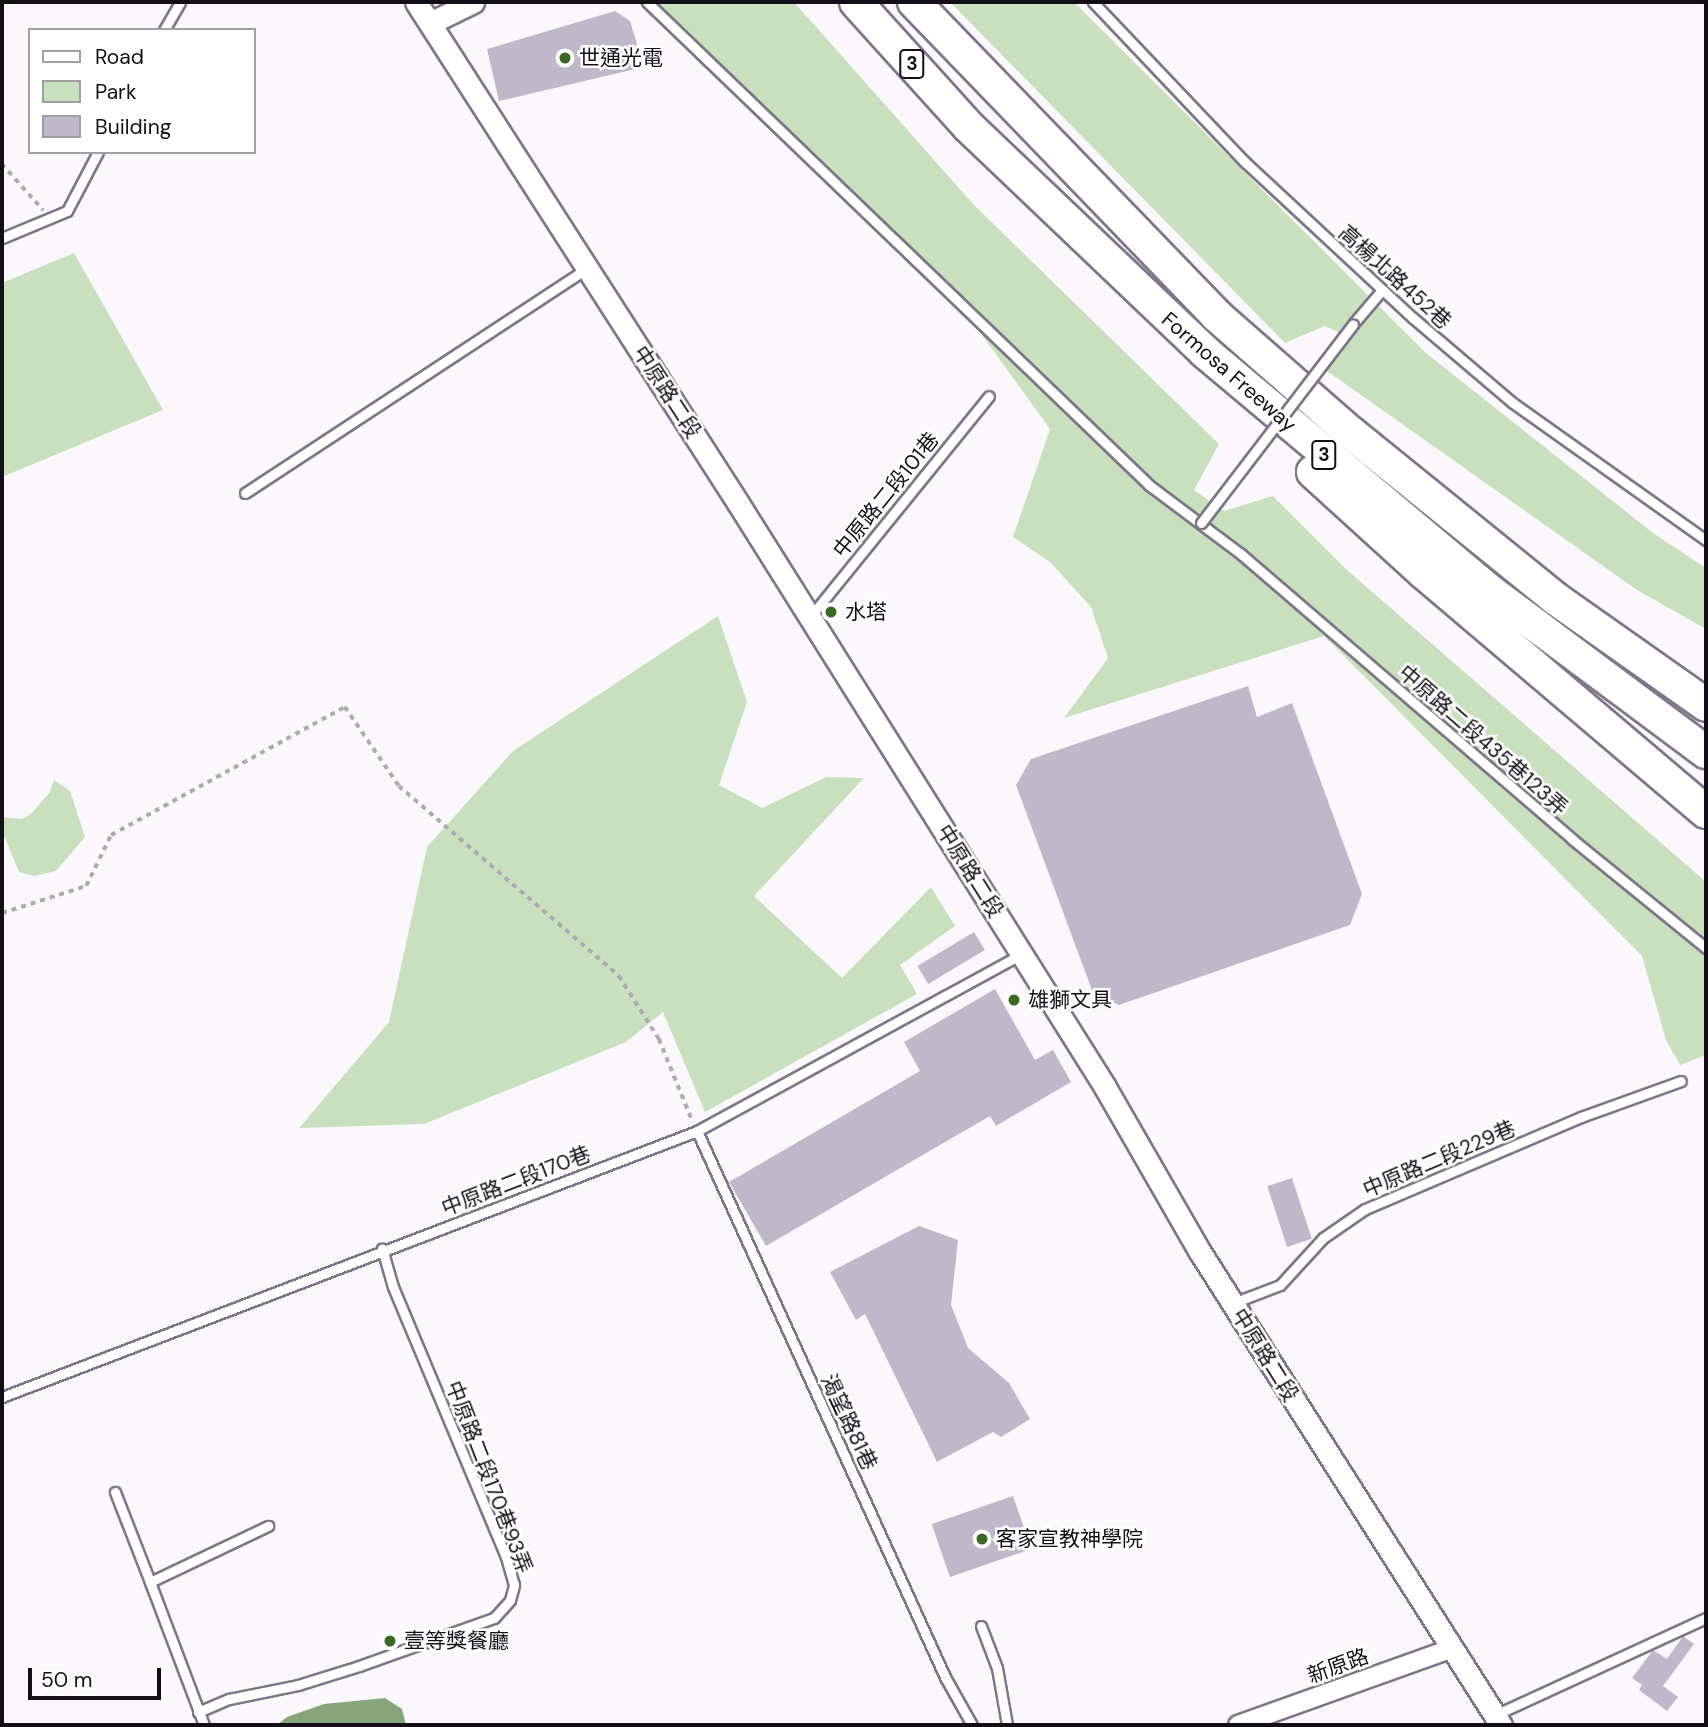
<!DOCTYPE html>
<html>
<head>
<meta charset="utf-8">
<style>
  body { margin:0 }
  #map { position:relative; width:1708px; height:1727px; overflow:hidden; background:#faf8fc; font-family:"DM Sans","Noto Sans TC",sans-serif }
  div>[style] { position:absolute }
  .green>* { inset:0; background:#c8e0be }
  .water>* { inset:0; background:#87a57b }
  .building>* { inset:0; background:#bfb8c9; transform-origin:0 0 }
  .path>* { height:3.5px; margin-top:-1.75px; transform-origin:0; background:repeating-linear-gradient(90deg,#adabaf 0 5px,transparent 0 10px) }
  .roads { filter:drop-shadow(2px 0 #7e7787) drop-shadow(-2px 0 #7e7787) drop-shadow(0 2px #7e7787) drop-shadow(0 -2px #7e7787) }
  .service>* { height:9px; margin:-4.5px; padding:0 4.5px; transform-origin:4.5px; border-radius:4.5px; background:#fff }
  .minor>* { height:18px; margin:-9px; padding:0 9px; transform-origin:9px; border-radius:9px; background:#fff }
  .tertiary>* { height:21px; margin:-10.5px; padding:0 10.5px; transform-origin:10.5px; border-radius:10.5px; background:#fff }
  .motorway>* { height:32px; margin:-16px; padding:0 16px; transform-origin:16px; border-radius:16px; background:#fff }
  .bridges { filter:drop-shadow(2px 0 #7e7787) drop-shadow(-2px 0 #7e7787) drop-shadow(0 2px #7e7787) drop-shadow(0 -2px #7e7787) }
  .service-bridge>* { height:9px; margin:-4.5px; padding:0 4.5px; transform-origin:4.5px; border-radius:4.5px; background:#fff }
  .dots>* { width:19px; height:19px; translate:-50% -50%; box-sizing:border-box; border:4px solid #fff; border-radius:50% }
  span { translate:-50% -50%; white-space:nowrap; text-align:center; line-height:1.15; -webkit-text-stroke:5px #fff; paint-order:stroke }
  .shield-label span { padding:2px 5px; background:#fff; border:2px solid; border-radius:5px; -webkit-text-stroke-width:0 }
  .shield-label { font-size:19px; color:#121016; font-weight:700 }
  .poi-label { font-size:21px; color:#121016 }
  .left { translate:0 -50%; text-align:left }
  .street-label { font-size:21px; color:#121016 }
  .frame { position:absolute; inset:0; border:4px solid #121016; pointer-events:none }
  .legend { position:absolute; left:28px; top:28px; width:228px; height:126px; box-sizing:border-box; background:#fff; border:2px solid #a09fa2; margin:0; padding:9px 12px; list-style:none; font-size:21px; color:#121016 }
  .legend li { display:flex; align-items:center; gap:14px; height:35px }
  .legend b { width:35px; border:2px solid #a09fa2 }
  .scale { position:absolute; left:28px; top:1668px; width:133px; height:32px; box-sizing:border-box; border:4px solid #121016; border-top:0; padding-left:9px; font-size:21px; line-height:24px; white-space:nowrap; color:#121016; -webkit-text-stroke:5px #fff; paint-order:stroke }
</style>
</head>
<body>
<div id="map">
  <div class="green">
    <i style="clip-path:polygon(637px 2px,794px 2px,974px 205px,1219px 444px,1194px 490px,1224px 511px,1273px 496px,1347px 570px,1706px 882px,1706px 1055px,1680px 1065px,1666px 1040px,1642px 956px,1324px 636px,1064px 718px,1108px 658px,1091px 607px,1050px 562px,1013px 537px,1050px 429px,966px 313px)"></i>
    <i style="clip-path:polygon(950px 2px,1074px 2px,1426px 353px,1653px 533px,1706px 568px,1706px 629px,1637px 590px,1320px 366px,1338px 332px,1325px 326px,1285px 343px)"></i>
    <i style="clip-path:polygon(74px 253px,163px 410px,2px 477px,2px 283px)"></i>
    <i style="clip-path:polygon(718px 616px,747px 702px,719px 785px,762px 808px,826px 777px,864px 778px,754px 896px,842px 978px,931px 887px,955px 926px,900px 965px,917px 994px,705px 1112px,663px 1012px,626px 1042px,424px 1124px,299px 1128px,389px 1022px,427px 847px,513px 751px)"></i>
    <i style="clip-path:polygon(54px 780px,70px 791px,85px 837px,56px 871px,34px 876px,19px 872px,2px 831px,2px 817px,22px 819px,32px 813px,50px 792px)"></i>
  </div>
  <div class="water">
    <i style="clip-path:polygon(385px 1698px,402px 1709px,406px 1725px,277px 1725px,287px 1717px,324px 1704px)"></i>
  </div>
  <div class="building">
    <i style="clip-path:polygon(615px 11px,630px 21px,644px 67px,499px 101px,487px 49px)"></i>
    <i style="clip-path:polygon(1248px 686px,1257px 717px,1292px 703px,1362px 894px,1350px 925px,1119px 1005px,1093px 993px,1016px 785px,1031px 759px)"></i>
    <i style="left:974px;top:932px;width:21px;height:66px;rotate:59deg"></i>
    <i style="clip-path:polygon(995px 989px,1035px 1060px,1053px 1050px,1071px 1082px,996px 1126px,990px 1116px,766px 1246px,729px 1182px,920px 1071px,904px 1042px)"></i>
    <i style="left:1292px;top:1178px;width:64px;height:26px;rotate:72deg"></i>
    <i style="clip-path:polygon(919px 1226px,958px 1240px,951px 1305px,968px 1348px,1009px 1383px,1030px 1419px,1001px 1437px,993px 1432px,937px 1462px,865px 1314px,856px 1320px,830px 1272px)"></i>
    <i style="left:1013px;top:1496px;width:56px;height:86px;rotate:71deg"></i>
    <i style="clip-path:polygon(1683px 1636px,1694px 1644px,1663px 1686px,1678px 1697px,1667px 1711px,1639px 1690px,1642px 1685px,1632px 1678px,1653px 1650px,1667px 1659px)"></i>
  </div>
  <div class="path">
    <i style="left:2px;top:164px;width:62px;rotate:48.3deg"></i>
    <i style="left:2px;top:913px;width:88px;rotate:-17.8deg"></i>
    <i style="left:86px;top:886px;width:57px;rotate:-63.9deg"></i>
    <i style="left:111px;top:835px;width:267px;rotate:-28.7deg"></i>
    <i style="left:345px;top:707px;width:96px;rotate:55.6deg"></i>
    <i style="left:399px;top:786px;width:291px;rotate:40.8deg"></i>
    <i style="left:619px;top:976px;width:75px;rotate:57.6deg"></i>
    <i style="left:659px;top:1039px;width:87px;rotate:67.8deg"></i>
  </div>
  <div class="roads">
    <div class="service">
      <i style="left:647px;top:2px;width:697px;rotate:43.89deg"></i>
      <i style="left:1149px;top:485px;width:115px;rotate:36.9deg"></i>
      <i style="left:1241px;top:554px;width:437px;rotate:40.7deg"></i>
      <i style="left:1572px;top:839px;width:173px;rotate:39.1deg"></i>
      <i style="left:1093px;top:2px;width:221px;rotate:46.5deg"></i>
      <i style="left:1245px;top:162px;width:229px;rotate:42.9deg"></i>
      <i style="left:1413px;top:318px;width:131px;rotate:40.4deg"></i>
      <i style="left:1513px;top:403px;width:237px;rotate:35.4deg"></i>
      <i style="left:164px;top:30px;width:32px;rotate:-60deg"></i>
      <i style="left:2px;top:238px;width:70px;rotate:-22.6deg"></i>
      <i style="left:67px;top:211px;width:67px;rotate:-62.3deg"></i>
      <i style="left:1353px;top:324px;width:45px;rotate:-49.5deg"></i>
      <i style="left:245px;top:493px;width:408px;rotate:-33.3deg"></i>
      <i style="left:810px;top:617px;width:284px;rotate:-51deg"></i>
      <i style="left:697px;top:1131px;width:600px;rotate:65.57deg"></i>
      <i style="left:945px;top:1677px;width:55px;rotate:60.6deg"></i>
      <i style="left:1233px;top:1303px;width:50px;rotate:-21deg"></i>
      <i style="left:1280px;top:1285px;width:64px;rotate:-47.5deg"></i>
      <i style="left:1323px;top:1238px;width:51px;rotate:-34.6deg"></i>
      <i style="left:1365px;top:1209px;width:235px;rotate:-23.1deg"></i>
      <i style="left:1581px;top:1117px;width:106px;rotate:-19.8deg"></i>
      <i style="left:2px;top:1397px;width:744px;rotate:-20.94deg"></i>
      <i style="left:697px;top:1131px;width:370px;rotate:-28.6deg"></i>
      <i style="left:115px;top:1492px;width:97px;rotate:68.7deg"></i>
      <i style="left:981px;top:1626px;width:45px;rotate:69.1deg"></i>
      <i style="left:997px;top:1668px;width:58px;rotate:80deg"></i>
      <i style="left:198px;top:1712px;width:34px;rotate:-23deg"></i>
      <i style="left:229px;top:1699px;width:70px;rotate:-11.5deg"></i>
      <i style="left:298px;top:1685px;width:64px;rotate:-17.3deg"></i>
      <i style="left:359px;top:1666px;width:143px;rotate:-19.6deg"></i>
      <i style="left:494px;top:1618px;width:24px;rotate:-48deg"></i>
      <i style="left:510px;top:1600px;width:16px;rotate:-75deg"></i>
      <i style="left:514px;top:1585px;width:29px;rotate:-106deg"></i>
      <i style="left:506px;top:1557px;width:293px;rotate:-112.7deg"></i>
      <i style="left:393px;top:1287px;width:40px;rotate:-106deg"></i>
      <i style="left:1495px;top:1715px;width:232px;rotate:-24.7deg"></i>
      <i style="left:204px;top:1725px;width:153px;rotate:-110.7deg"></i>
      <i style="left:150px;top:1582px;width:131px;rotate:-25.4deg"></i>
    </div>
    <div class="minor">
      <i style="left:1238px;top:1725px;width:228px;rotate:-19.7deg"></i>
    </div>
    <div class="tertiary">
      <i style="left:416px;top:2px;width:596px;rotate:57.27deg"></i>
      <i style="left:738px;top:503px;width:690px;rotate:57.85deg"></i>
      <i style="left:1105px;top:1087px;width:190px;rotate:60.1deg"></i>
      <i style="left:1200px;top:1252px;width:561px;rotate:57.53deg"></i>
      <i style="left:430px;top:23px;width:48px;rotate:-26deg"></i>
    </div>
    <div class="motorway">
      <i style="left:856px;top:2px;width:169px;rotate:47.9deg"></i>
      <i style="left:969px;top:127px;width:326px;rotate:43.6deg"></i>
      <i style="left:1205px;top:352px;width:373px;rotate:40deg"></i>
      <i style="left:1491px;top:592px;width:268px;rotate:36.7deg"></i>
      <i style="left:914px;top:2px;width:435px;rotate:46deg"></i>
      <i style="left:1216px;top:315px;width:179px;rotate:41.2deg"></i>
      <i style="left:1351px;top:433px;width:264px;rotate:39deg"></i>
      <i style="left:1556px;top:599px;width:184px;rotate:35.2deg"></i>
      <i style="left:1313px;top:472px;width:149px;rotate:42.3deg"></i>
      <i style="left:1423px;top:572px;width:371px;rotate:40.3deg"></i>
    </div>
  </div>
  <div class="bridges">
    <div class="service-bridge">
      <i style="left:1201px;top:523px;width:250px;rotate:-52.6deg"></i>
    </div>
  </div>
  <div class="dots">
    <i style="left:565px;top:58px;background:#3c6826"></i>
    <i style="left:831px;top:612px;background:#3c6826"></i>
    <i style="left:1014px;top:1000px;background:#3c6826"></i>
    <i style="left:982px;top:1539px;background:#3c6826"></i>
    <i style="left:390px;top:1641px;background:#3c6826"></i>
  </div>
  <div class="shield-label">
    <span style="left:912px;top:64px">3</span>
    <span style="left:1324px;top:455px">3</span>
  </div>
  <div class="poi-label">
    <span class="left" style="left:579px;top:58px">世通光電</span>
    <span class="left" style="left:845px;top:612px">水塔</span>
    <span class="left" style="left:1028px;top:1000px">雄獅文具</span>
    <span class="left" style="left:996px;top:1539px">客家宣教神學院</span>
    <span class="left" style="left:404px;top:1641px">壹等獎餐廳</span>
  </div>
  <div class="street-label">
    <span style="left:1395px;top:277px;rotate:42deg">高楊北路452巷</span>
    <span style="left:1229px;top:372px;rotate:41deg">Formosa Freeway</span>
    <span style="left:667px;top:392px;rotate:57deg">中原路二段</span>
    <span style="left:886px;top:495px;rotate:-51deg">中原路二段101巷</span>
    <span style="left:1483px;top:740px;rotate:41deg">中原路二段435巷123弄</span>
    <span style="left:970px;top:871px;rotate:58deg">中原路二段</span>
    <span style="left:1439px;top:1159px;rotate:-23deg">中原路二段229巷</span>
    <span style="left:516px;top:1181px;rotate:-21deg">中原路二段170巷</span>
    <span style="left:1265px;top:1355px;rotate:58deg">中原路二段</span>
    <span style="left:849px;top:1422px;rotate:65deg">渴望路81巷</span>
    <span style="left:489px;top:1477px;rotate:69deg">中原路二段170巷93弄</span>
    <span style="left:1338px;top:1666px;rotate:-20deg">新原路</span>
  </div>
  <div class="frame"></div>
  <ul class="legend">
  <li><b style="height:9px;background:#fff"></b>Road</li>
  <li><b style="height:19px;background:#c8e0be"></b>Park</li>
  <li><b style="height:19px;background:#bfb8c9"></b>Building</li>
  </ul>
  <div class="scale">50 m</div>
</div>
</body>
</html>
